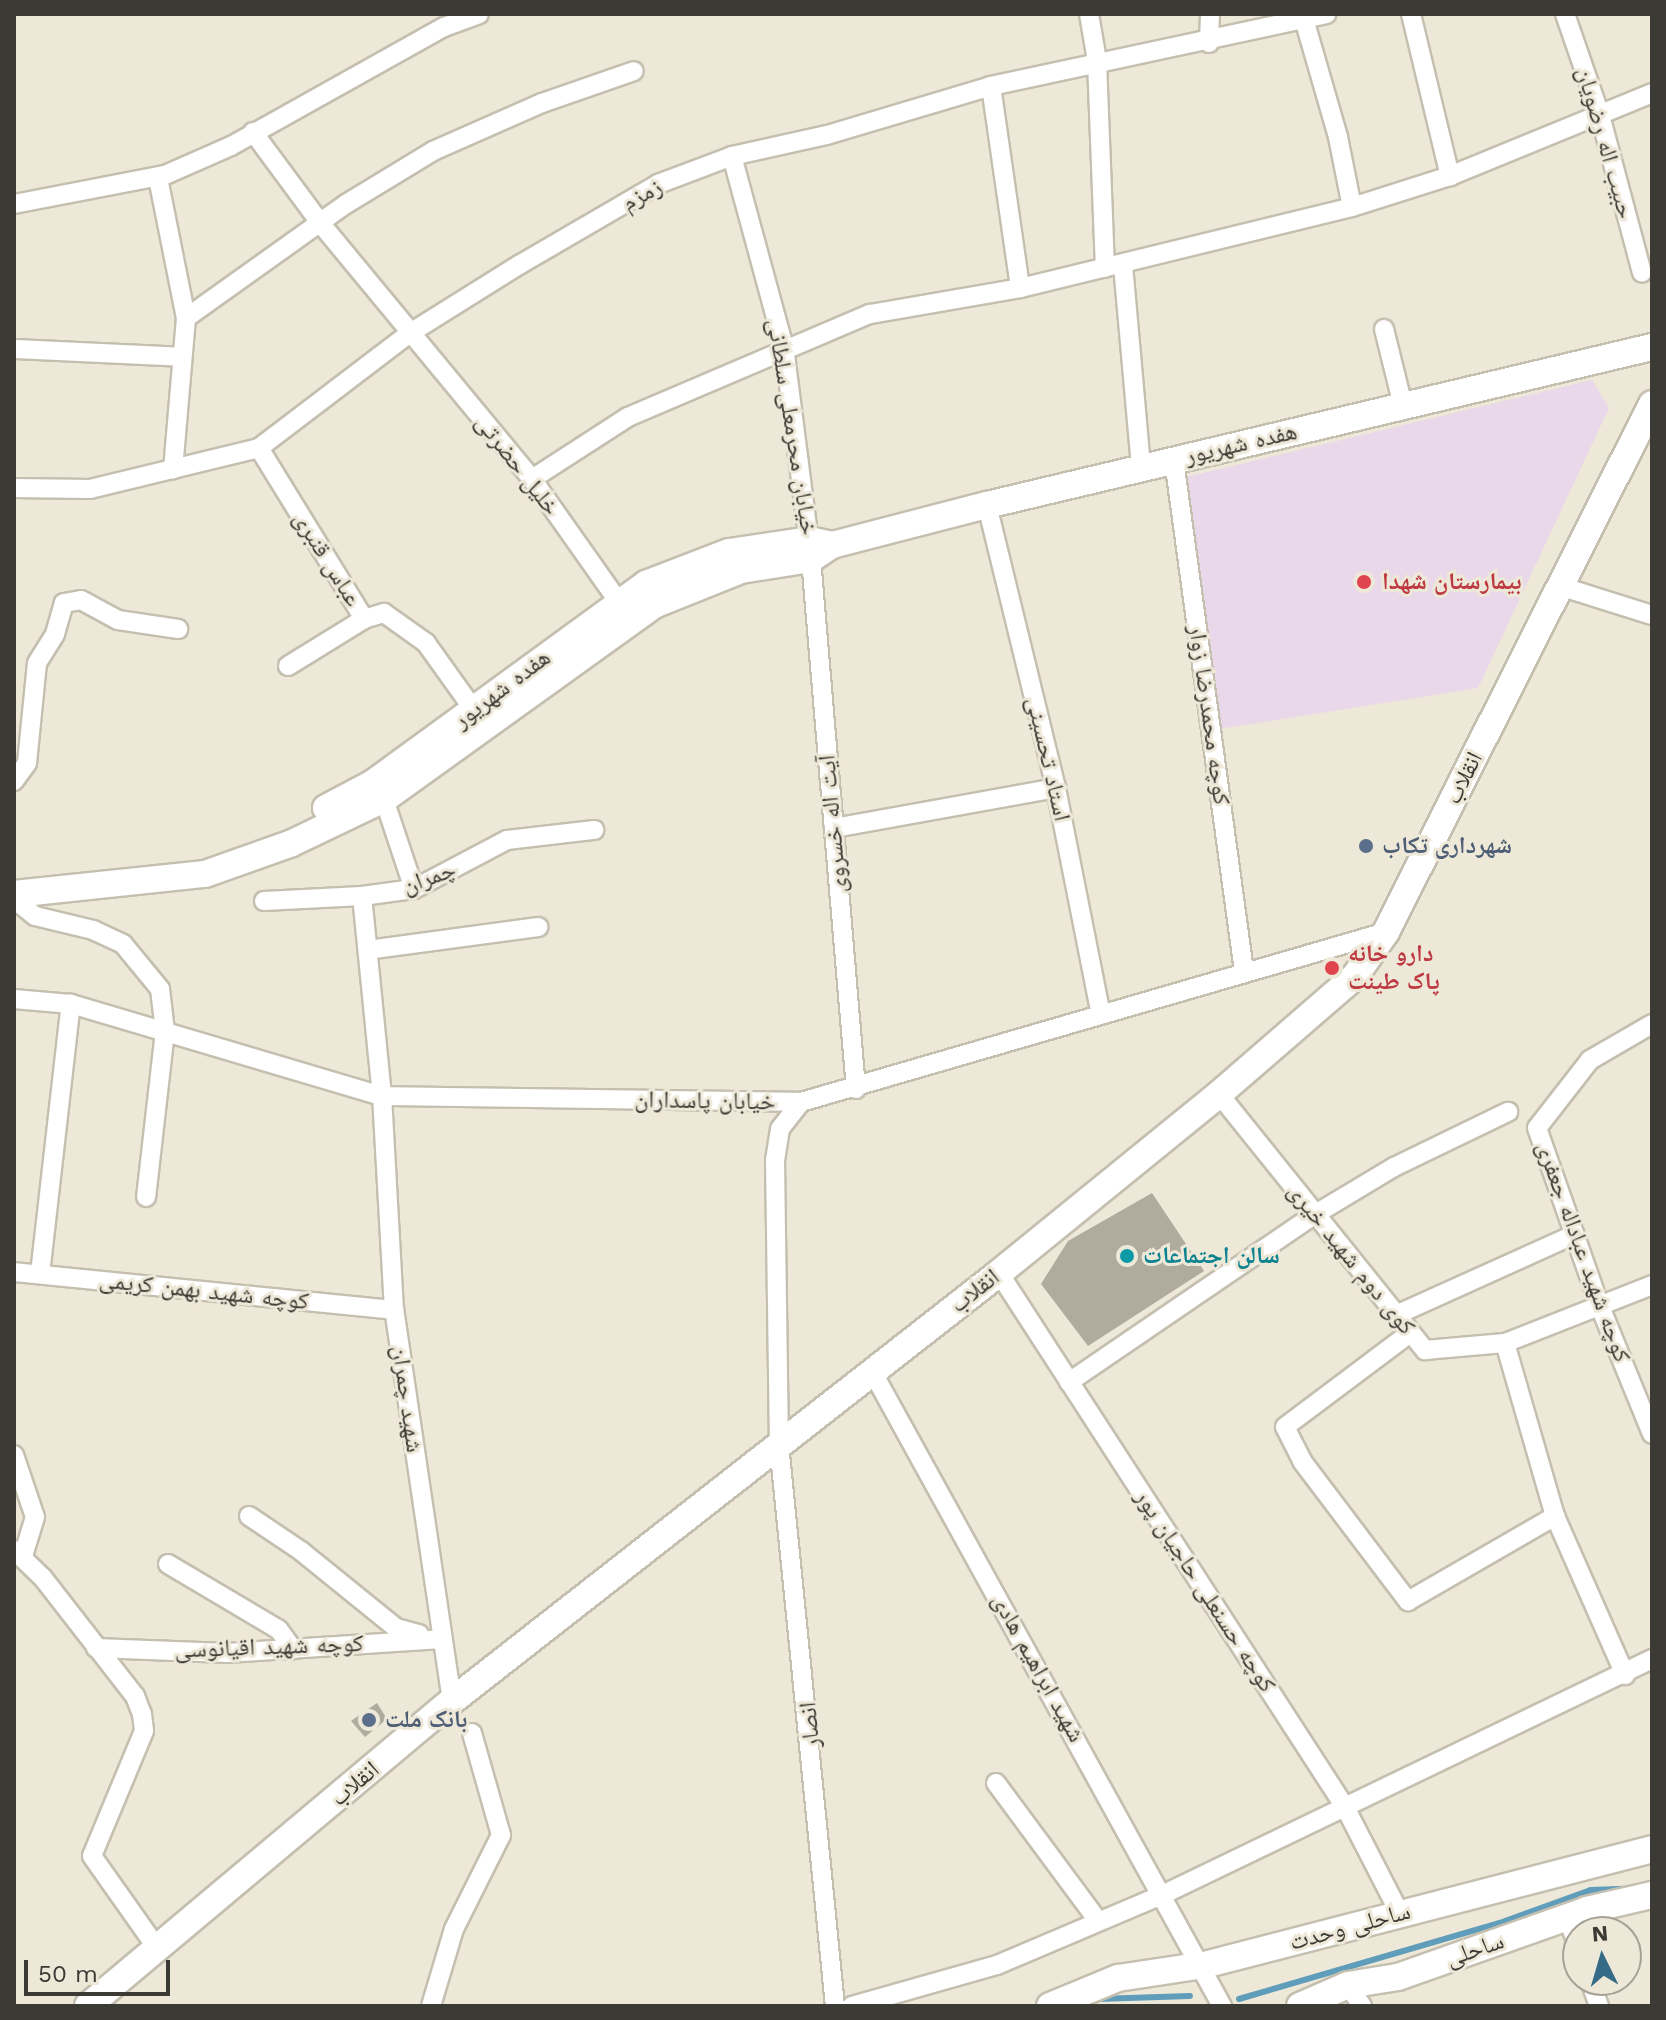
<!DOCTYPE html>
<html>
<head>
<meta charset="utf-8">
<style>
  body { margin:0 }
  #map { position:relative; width:1666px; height:2020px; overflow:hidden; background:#eee8d8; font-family:"Work Sans","Noto Naskh Arabic",sans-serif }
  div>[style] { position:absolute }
  .medical>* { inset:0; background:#e9d8e9 }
  .stream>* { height:6px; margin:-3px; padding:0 3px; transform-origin:3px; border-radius:3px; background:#609dba }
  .building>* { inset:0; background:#b0ab9c }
  .roads { filter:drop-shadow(2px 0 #c5bfb0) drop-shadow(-2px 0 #c5bfb0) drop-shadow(0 2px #c5bfb0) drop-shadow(0 -2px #c5bfb0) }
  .street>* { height:18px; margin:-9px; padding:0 9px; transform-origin:9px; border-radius:9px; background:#fff }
  .secondary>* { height:26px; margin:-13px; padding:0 13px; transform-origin:13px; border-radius:13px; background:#fff }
  .dots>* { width:22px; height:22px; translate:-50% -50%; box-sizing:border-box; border:4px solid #eee8d8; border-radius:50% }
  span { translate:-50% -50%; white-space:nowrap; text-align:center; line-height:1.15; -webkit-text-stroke:6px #eee8d8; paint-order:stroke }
  .street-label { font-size:24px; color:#3c3a34 }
  .health-label { font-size:24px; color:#be3a42; font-weight:700 }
  .left { translate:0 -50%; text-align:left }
  .service-label { font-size:24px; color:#4e5e75; font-weight:700 }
  .culture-label { font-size:24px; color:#0d838f; font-weight:700 }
  .frame { position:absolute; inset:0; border:16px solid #3c3a34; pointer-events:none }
  .north { position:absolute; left:1562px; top:1916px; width:80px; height:80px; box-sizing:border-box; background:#eee8d8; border:2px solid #a7a296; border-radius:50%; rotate:355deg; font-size:22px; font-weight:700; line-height:32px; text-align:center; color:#3c3a34 }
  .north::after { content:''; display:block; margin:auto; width:28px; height:36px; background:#356b86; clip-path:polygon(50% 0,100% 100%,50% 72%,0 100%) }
  .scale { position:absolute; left:24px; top:1960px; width:146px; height:36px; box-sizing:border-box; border:4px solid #3c3a34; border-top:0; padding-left:10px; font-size:24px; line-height:28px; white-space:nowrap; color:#3c3a34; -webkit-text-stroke:6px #eee8d8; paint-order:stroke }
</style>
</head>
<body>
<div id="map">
  <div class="medical">
    <i style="clip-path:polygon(1592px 380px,1609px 408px,1478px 688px,1219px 729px,1186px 477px)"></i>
  </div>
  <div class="stream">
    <i style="left:1098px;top:1999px;width:92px;rotate:-1.9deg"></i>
    <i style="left:1239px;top:1999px;width:277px;rotate:-16.3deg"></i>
    <i style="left:1505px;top:1921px;width:91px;rotate:-19.8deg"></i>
    <i style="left:1591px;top:1890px;width:34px;rotate:-2deg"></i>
  </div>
  <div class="building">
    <i style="clip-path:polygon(1152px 1193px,1204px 1271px,1088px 1346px,1041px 1284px,1068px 1241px)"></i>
    <i style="clip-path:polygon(377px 1703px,387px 1719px,365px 1737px,351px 1721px)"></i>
  </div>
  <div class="roads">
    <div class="street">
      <i style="left:1089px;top:14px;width:48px;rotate:80.3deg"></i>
      <i style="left:1097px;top:61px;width:207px;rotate:87.8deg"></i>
      <i style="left:1411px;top:14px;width:167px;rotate:76.5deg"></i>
      <i style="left:1565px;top:14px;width:107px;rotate:70.9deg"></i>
      <i style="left:1600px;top:115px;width:163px;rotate:75.1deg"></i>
      <i style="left:1304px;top:19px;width:123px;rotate:73.9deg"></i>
      <i style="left:1338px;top:137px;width:71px;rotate:78.7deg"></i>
      <i style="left:1209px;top:43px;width:29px;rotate:-88deg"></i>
      <i style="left:991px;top:86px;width:204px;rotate:81.8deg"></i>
      <i style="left:253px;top:132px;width:114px;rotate:53.5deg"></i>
      <i style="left:321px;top:224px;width:331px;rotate:50.4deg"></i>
      <i style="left:532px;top:479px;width:149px;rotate:54.8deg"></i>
      <i style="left:732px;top:156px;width:198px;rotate:74.8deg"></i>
      <i style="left:784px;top:347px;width:214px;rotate:82.7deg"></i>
      <i style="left:811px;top:559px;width:532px;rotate:85.15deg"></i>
      <i style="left:158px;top:178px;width:143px;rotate:78.7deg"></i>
      <i style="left:186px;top:318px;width:152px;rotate:94.9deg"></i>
      <i style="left:14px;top:204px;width:154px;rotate:-10.9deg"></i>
      <i style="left:165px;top:175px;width:72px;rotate:-23.7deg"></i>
      <i style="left:231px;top:146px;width:244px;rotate:-29.2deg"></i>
      <i style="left:444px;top:27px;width:37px;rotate:-20deg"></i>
      <i style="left:1123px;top:265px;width:203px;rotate:84.9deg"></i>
      <i style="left:186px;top:318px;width:196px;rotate:-35.5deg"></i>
      <i style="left:346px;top:204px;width:102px;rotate:-31.3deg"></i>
      <i style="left:433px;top:151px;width:119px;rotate:-23.8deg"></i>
      <i style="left:542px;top:103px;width:97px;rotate:-19.2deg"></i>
      <i style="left:1384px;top:329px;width:79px;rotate:76.1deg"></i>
      <i style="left:14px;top:349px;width:168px;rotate:2.7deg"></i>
      <i style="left:259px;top:448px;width:201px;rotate:58.4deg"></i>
      <i style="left:364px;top:619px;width:21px;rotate:-17deg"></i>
      <i style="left:384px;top:613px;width:52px;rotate:35.5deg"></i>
      <i style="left:426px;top:643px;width:82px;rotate:54.4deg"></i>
      <i style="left:1174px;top:460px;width:516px;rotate:82.2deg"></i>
      <i style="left:532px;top:479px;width:114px;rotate:-32.9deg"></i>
      <i style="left:628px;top:417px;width:263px;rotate:-23.1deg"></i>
      <i style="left:870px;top:314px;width:152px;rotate:-9.8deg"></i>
      <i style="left:1020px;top:288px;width:342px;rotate:-13.7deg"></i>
      <i style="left:1352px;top:207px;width:103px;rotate:-17.6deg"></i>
      <i style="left:1450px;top:176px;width:218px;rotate:-22.3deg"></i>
      <i style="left:14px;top:488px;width:76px;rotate:0.8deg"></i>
      <i style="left:90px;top:489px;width:174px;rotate:-13.6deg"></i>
      <i style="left:259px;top:448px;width:190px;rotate:-37.3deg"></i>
      <i style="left:410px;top:333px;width:128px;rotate:-32deg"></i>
      <i style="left:519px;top:265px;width:161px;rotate:-30.2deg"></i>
      <i style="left:658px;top:184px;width:79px;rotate:-20.7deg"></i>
      <i style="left:732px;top:156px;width:97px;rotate:-12.5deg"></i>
      <i style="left:827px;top:135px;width:171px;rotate:-16.6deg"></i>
      <i style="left:991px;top:86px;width:343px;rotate:-12.1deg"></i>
      <i style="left:987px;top:505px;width:291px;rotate:76.3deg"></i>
      <i style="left:1056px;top:788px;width:231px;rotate:78.8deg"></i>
      <i style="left:1560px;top:586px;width:96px;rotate:17.5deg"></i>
      <i style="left:288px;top:666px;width:89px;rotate:-31.7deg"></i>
      <i style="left:14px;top:781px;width:22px;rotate:-54deg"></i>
      <i style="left:27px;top:763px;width:100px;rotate:-84.3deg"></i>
      <i style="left:37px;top:663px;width:34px;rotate:-58deg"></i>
      <i style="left:55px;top:634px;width:32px;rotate:-74deg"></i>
      <i style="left:64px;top:603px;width:17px;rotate:-10deg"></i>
      <i style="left:81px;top:600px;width:42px;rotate:28.4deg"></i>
      <i style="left:118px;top:620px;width:61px;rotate:8.5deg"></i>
      <i style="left:384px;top:799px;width:95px;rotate:71.6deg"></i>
      <i style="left:834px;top:828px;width:226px;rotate:-10.2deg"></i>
      <i style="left:14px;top:899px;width:27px;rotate:39deg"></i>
      <i style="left:35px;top:916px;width:60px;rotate:13.6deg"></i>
      <i style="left:93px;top:930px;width:33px;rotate:25deg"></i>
      <i style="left:123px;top:944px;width:58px;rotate:50.6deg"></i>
      <i style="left:160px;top:989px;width:42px;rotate:83.2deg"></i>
      <i style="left:165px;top:1031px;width:167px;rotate:96.5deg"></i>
      <i style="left:264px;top:901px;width:98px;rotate:-2.9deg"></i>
      <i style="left:368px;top:950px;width:172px;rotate:-7.7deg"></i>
      <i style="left:14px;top:999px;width:57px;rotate:5deg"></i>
      <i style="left:71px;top:1004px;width:324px;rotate:16.5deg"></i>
      <i style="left:382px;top:1096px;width:419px;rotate:0.8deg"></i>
      <i style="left:801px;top:1102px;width:609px;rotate:-16.2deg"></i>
      <i style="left:1652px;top:1024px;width:72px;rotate:149.9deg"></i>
      <i style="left:1590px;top:1060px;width:86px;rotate:127.9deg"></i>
      <i style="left:1537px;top:1128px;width:187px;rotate:70.6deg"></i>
      <i style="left:1599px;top:1304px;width:140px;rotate:67.8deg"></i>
      <i style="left:1219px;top:1094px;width:329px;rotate:51.2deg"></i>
      <i style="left:1425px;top:1350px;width:80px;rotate:-5deg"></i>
      <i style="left:1505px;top:1343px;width:158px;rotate:-21.5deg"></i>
      <i style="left:801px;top:1102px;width:34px;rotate:128deg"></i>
      <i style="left:780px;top:1129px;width:31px;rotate:99deg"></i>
      <i style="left:775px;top:1160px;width:284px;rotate:89.2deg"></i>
      <i style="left:779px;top:1444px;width:565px;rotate:84.31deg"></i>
      <i style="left:14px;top:1272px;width:382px;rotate:5.7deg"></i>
      <i style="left:999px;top:1273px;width:636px;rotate:57.06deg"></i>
      <i style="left:1345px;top:1807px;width:120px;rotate:62.8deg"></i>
      <i style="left:40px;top:1274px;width:272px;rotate:-83.5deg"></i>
      <i style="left:1396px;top:1315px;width:196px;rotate:-24.3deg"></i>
      <i style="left:1410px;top:1333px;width:156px;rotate:143.1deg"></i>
      <i style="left:1285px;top:1427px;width:38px;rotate:63deg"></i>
      <i style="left:1302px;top:1461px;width:176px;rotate:52.9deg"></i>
      <i style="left:1408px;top:1601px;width:170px;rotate:-30deg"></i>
      <i style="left:1505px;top:1343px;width:180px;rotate:73.9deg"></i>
      <i style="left:1555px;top:1516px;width:174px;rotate:66.2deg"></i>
      <i style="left:872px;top:1371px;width:725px;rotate:61.14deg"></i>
      <i style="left:1069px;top:1382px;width:297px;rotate:-34.3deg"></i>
      <i style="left:1314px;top:1215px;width:93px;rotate:-31deg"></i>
      <i style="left:1394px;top:1167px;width:127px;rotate:-25.8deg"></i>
      <i style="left:14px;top:1455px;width:65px;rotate:71.3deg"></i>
      <i style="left:35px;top:1517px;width:41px;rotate:107.1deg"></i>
      <i style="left:249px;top:1516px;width:63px;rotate:33.9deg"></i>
      <i style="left:301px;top:1551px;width:122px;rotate:39deg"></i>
      <i style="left:396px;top:1628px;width:24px;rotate:15deg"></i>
      <i style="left:14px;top:1550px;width:40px;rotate:44deg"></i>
      <i style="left:43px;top:1578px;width:150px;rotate:52.1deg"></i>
      <i style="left:135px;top:1696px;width:19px;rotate:69deg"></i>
      <i style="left:142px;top:1714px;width:17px;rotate:83deg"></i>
      <i style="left:144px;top:1731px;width:135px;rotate:112.6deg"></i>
      <i style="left:92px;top:1856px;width:116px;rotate:54.8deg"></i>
      <i style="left:168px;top:1564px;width:129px;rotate:30.7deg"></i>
      <i style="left:279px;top:1630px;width:24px;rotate:54deg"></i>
      <i style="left:96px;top:1648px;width:131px;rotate:2.2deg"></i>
      <i style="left:227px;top:1653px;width:215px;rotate:-3.7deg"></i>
      <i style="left:452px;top:1701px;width:395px;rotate:-98.4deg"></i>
      <i style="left:394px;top:1310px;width:214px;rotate:-93.2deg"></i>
      <i style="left:382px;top:1096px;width:201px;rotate:-95.7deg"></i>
      <i style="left:362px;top:896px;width:52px;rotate:-7.7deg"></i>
      <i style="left:414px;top:889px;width:105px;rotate:-27.8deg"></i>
      <i style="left:507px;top:840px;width:88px;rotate:-6.6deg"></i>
      <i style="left:996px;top:1783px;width:172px;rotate:53.5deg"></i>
      <i style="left:1568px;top:1918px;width:31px;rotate:71deg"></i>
      <i style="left:1590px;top:1980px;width:28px;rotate:71deg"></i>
      <i style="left:1348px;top:1985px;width:25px;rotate:56deg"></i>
      <i style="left:431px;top:2006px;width:80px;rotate:-73.4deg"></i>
      <i style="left:454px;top:1929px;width:105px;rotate:-63.4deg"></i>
      <i style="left:501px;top:1835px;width:106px;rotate:-105.9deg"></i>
      <i style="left:852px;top:2006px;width:151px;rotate:-15.8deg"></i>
      <i style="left:997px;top:1965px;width:181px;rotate:-23deg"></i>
      <i style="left:1164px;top:1894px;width:542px;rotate:-25.71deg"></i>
    </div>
    <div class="secondary">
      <i style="left:326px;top:808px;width:53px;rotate:-28deg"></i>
      <i style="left:373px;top:783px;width:338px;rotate:-36.1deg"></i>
      <i style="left:646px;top:584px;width:89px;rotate:-21.1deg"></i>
      <i style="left:729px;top:552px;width:81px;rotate:-8.5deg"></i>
      <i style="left:809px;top:540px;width:24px;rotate:12deg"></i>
      <i style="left:14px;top:894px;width:192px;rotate:-6deg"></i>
      <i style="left:205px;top:874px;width:92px;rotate:-19.6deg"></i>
      <i style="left:292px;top:843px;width:102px;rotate:-25.6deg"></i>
      <i style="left:384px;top:799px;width:332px;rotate:-35.7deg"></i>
      <i style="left:654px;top:605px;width:94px;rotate:-21.9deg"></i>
      <i style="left:741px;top:570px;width:71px;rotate:-8.9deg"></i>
      <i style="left:811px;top:559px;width:25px;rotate:-34deg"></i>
      <i style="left:832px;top:545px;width:160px;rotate:-14.5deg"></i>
      <i style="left:987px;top:505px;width:684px;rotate:-13.37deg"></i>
      <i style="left:88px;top:2006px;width:475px;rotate:-40deg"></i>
      <i style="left:452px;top:1701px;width:695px;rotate:-38.04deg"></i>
      <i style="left:999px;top:1273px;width:284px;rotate:-39.1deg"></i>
      <i style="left:1219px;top:1094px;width:180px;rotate:-40.9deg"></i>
      <i style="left:1355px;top:976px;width:54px;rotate:-54.8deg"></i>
      <i style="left:1386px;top:932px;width:591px;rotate:-63.26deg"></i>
      <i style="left:1050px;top:2006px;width:74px;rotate:-22.4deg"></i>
      <i style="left:1118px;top:1978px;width:87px;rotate:-8.6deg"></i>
      <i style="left:1204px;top:1965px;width:463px;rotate:-14.5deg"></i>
      <i style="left:1300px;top:2006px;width:52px;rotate:-23.6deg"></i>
      <i style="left:1348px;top:1985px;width:51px;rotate:-9.1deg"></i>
      <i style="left:1398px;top:1977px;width:201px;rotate:-19.5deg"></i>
      <i style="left:1587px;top:1910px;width:67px;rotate:-13deg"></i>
    </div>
  </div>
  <div class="dots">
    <i style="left:1364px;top:582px;background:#e0444e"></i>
    <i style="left:1366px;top:846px;background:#5c6f8a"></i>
    <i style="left:1332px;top:968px;background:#e0444e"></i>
    <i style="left:1127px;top:1256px;background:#0f9aa8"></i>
    <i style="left:369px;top:1720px;background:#5c6f8a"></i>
  </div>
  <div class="street-label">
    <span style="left:1605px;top:143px;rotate:74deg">حبیب اله رضویان</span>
    <span style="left:642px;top:195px;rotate:-28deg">زمزم</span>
    <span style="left:792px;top:427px;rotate:81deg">خیابان محرمعلی سلطانی</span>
    <span style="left:1241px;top:444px;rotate:-13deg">هفده شهریور</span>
    <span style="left:517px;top:465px;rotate:52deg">خلیل حضرتی</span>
    <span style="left:327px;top:559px;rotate:58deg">عباس قنبری</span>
    <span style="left:502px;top:689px;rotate:-37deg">هفده شهریور</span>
    <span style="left:1209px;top:715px;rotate:82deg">کوچه محمدرضا زوار</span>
    <span style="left:1048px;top:759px;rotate:77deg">استاد تحسینی</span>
    <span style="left:1464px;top:778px;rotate:-63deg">انقلاب</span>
    <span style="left:833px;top:824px;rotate:-95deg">آیت اله خسروی</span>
    <span style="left:429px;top:878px;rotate:-20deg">چمران</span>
    <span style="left:705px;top:1101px;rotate:1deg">خیابان پاسداران</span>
    <span style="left:1583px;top:1252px;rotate:70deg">کوچه شهید عباداله جعفری</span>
    <span style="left:1351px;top:1259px;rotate:51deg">کوی دوم شهید خیری</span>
    <span style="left:204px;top:1291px;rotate:6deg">کوچه شهید بهمن کریمی</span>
    <span style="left:975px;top:1291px;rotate:-38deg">انقلاب</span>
    <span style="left:407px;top:1399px;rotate:82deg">شهید چمران</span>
    <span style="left:1205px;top:1591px;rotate:57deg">کوچه حسنعلی حاجیان پور</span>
    <span style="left:269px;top:1647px;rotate:-2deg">کوچه شهید اقیانوسی</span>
    <span style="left:1038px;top:1668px;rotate:61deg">شهید ابراهیم هادی</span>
    <span style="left:810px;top:1725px;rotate:-95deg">انصار</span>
    <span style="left:355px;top:1784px;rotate:-40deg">انقلاب</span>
    <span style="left:1350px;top:1927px;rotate:-15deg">ساحلی وحدت</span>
    <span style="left:1475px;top:1950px;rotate:-19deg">ساحلی</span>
  </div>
  <div class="health-label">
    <span class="left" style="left:1382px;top:582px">بیمارستان شهدا</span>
    <span class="left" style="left:1348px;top:968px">دارو خانه<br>پاک طینت</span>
  </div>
  <div class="service-label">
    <span class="left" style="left:1382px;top:846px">شهرداری تکاب</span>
    <span class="left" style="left:385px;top:1720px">بانک ملت</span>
  </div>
  <div class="culture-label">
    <span class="left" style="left:1143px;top:1256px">سالن اجتماعات</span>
  </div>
  <div class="frame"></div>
  <div class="north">N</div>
  <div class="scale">50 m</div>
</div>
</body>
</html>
